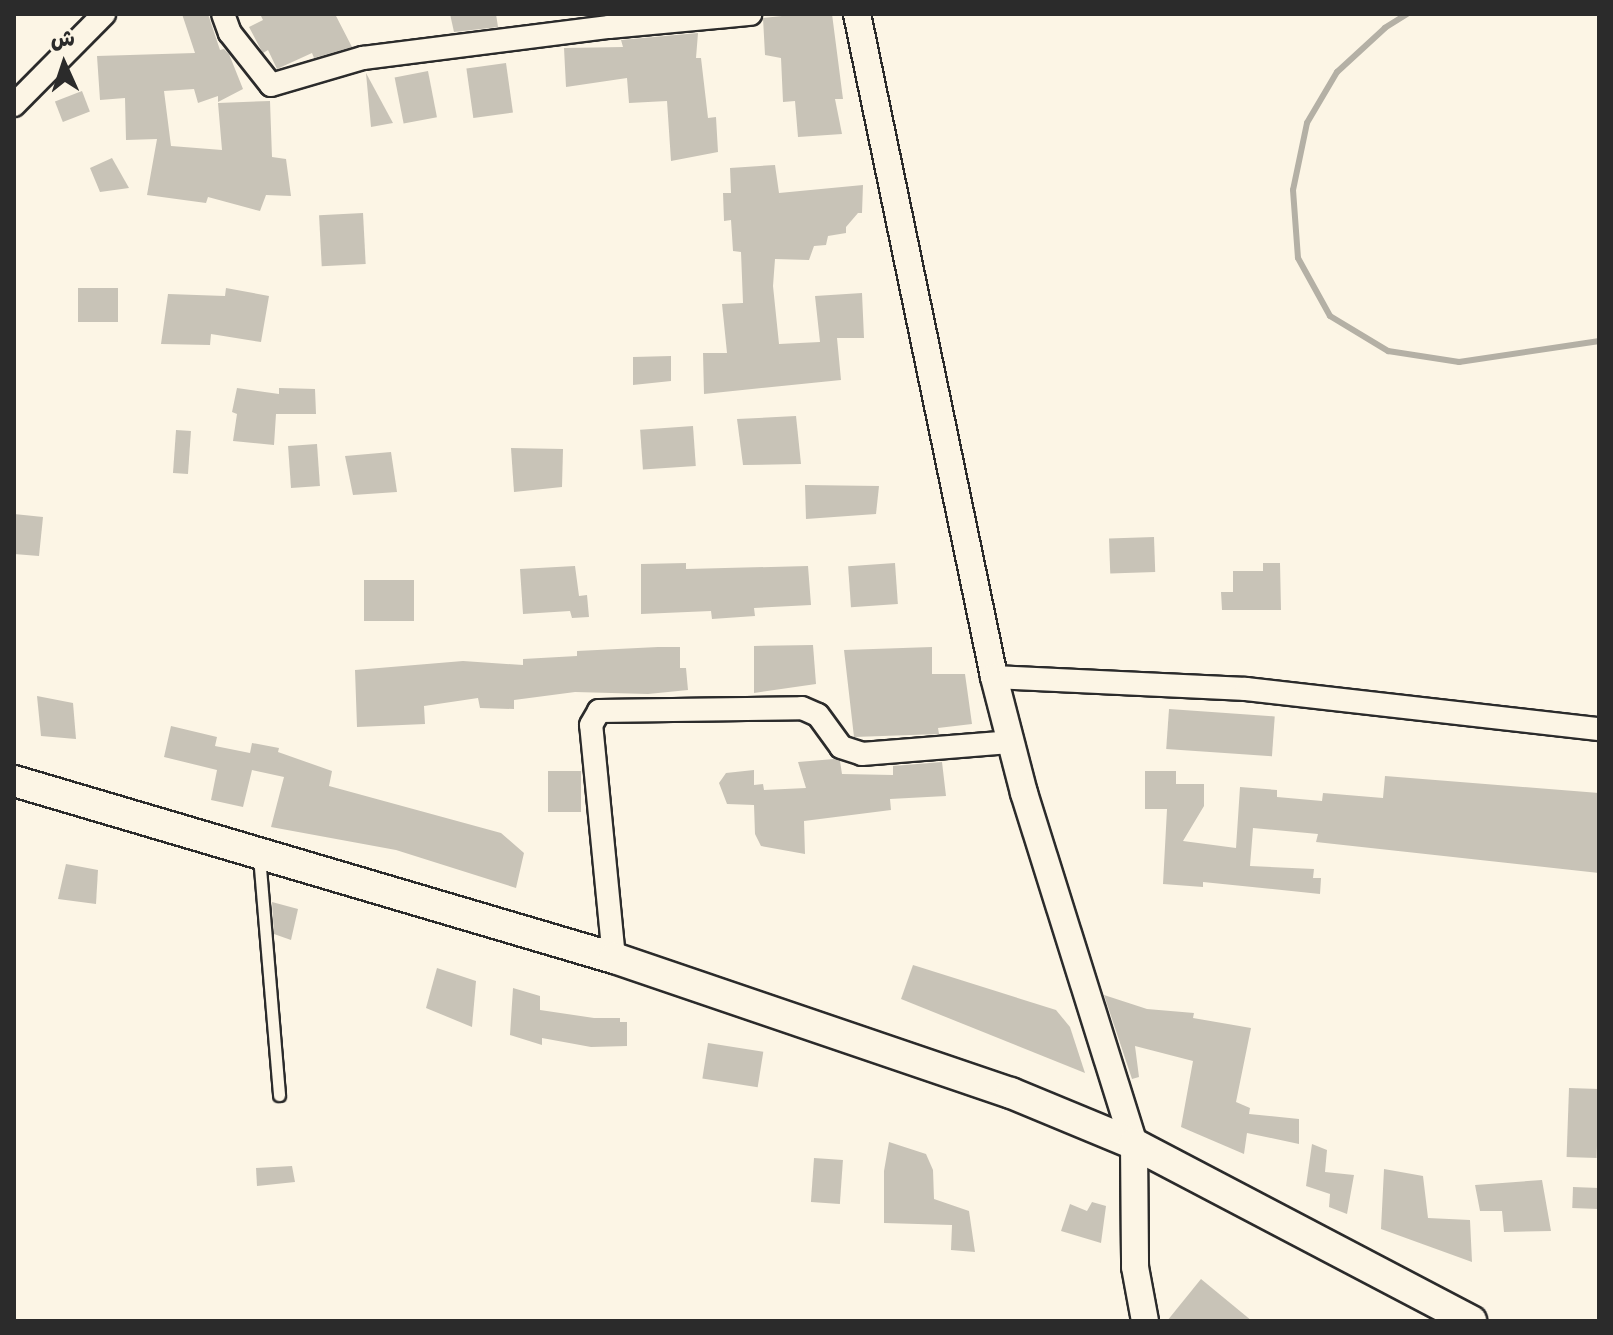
<!DOCTYPE html>
<html>
<head>
<meta charset="utf-8">
<style>
  body { margin:0 }
  #map { position:relative; width:1613px; height:1335px; overflow:hidden; background:#fcf5e5; font-family:"Architects Daughter","Playpen Sans Arabic",sans-serif }
  div>[style] { position:absolute }
  .stream>* { height:6px; margin:-3px; padding:0 3px; transform-origin:3px; border-radius:3px; background:#b4b0a5 }
  .building>* { inset:0; background:#c8c3b7; transform-origin:0 0 }
  .roads { filter:drop-shadow(2px 0 #2b2b2b) drop-shadow(-2px 0 #2b2b2b) drop-shadow(0 2px #2b2b2b) drop-shadow(0 -2px #2b2b2b) }
  .service>* { height:11px; margin:-5.5px; padding:0 5.5px; transform-origin:5.5px; border-radius:5.5px; background:#fcf5e5 }
  .minor>* { height:22px; margin:-11px; padding:0 11px; transform-origin:11px; border-radius:11px; background:#fcf5e5 }
  .tertiary>* { height:26px; margin:-13px; padding:0 13px; transform-origin:13px; border-radius:13px; background:#fcf5e5 }
  .secondary>* { height:30px; margin:-15px; padding:0 15px; transform-origin:15px; border-radius:15px; background:#fcf5e5 }
  span { translate:-50% -50%; white-space:nowrap; text-align:center; line-height:1.15; -webkit-text-stroke:7px #fcf5e5; paint-order:stroke }
  .frame { position:absolute; inset:0; border:16px solid #2b2b2b; pointer-events:none }
  .north { position:absolute; left:24px; top:24px; width:80px; height:80px; -webkit-text-stroke:6px #fcf5e5; paint-order:stroke; rotate:357deg; font-size:22px; font-weight:700; line-height:32px; text-align:center; color:#2b2b2b }
  .north::after { content:''; display:block; margin:auto; width:28px; height:36px; background:#2b2b2b; clip-path:polygon(50% 0,100% 100%,50% 72%,0 100%) }
</style>
</head>
<body>
<div id="map">
  <div class="stream">
    <i style="left:1407px;top:14px;width:26px;rotate:148deg"></i>
    <i style="left:1385px;top:28px;width:65px;rotate:137.5deg"></i>
    <i style="left:1337px;top:72px;width:59px;rotate:120.5deg"></i>
    <i style="left:1307px;top:123px;width:68px;rotate:101.8deg"></i>
    <i style="left:1293px;top:190px;width:68px;rotate:85.8deg"></i>
    <i style="left:1298px;top:258px;width:66px;rotate:61.1deg"></i>
    <i style="left:1330px;top:316px;width:68px;rotate:31.1deg"></i>
    <i style="left:1388px;top:351px;width:72px;rotate:8.8deg"></i>
    <i style="left:1459px;top:362px;width:142px;rotate:-8.5deg"></i>
  </div>
  <div class="building">
    <i style="clip-path:polygon(182px 14px,208px 14px,220px 50px,224px 49px,229px 54px,243px 89px,218px 102px,218px 96px,198px 103px,194px 89px,164px 91px,171px 146px,222px 150px,218px 103px,270px 101px,272px 157px,286px 159px,291px 196px,266px 195px,260px 211px,208px 197px,206px 203px,147px 195px,157px 139px,126px 140px,125px 98px,100px 100px,97px 56px,195px 53px)"></i>
    <i style="clip-path:polygon(260px 14px,335px 14px,352px 47px,314px 58px,312px 53px,277px 69px,268px 50px,263px 53px,260px 48px,249px 27px,263px 20px)"></i>
    <i style="clip-path:polygon(450px 14px,496px 14px,498px 27px,454px 32px)"></i>
    <i style="clip-path:polygon(801px 14px,832px 14px,843px 99px,835px 99px,842px 134px,798px 137px,795px 101px,783px 102px,781px 58px,765px 55px,763px 18px)"></i>
    <i style="clip-path:polygon(698px 33px,696px 58px,701px 58px,708px 118px,716px 117px,718px 152px,671px 161px,667px 101px,629px 103px,627px 78px,566px 87px,564px 48px,623px 47px,621px 40px)"></i>
    <i style="left:506px;top:63px;width:50px;height:40px;rotate:82deg"></i>
    <i style="left:428px;top:71px;width:47px;height:34px;rotate:79deg"></i>
    <i style="clip-path:polygon(366px 73px,393px 123px,371px 127px)"></i>
    <i style="left:82px;top:91px;width:22px;height:29px;rotate:69deg"></i>
    <i style="clip-path:polygon(112px 158px,129px 188px,100px 192px,90px 168px)"></i>
    <i style="clip-path:polygon(775px 165px,779px 193px,863px 185px,862px 213px,858px 213px,846px 227px,846px 233px,828px 236px,826px 245px,814px 246px,809px 260px,775px 259px,773px 286px,779px 344px,820px 342px,815px 296px,862px 293px,864px 338px,837px 338px,841px 380px,704px 394px,703px 353px,727px 353px,722px 304px,743px 303px,741px 252px,733px 251px,731px 220px,724px 221px,723px 193px,731px 193px,730px 168px)"></i>
    <i style="left:363px;top:213px;width:51px;height:44px;rotate:87deg"></i>
    <i style="left:78px;top:288px;width:40px;height:34px"></i>
    <i style="clip-path:polygon(226px 288px,269px 296px,261px 342px,211px 334px,210px 345px,161px 344px,168px 294px,225px 296px)"></i>
    <i style="clip-path:polygon(671px 356px,671px 381px,633px 385px,633px 357px)"></i>
    <i style="clip-path:polygon(237px 388px,279px 394px,279px 388px,315px 389px,316px 414px,276px 414px,274px 445px,233px 441px,237px 414px,232px 412px)"></i>
    <i style="clip-path:polygon(796px 416px,801px 464px,743px 465px,737px 419px)"></i>
    <i style="left:693px;top:426px;width:40px;height:53px;rotate:86deg"></i>
    <i style="left:176px;top:430px;width:15px;height:43px;rotate:4deg"></i>
    <i style="left:317px;top:444px;width:42px;height:29px;rotate:86deg"></i>
    <i style="clip-path:polygon(511px 448px,563px 449px,562px 487px,514px 492px)"></i>
    <i style="clip-path:polygon(391px 452px,397px 492px,353px 495px,345px 456px)"></i>
    <i style="clip-path:polygon(805px 485px,879px 486px,876px 514px,806px 519px)"></i>
    <i style="clip-path:polygon(14px 514px,43px 517px,39px 556px,14px 554px)"></i>
    <i style="left:1154px;top:537px;width:35px;height:45px;rotate:88deg"></i>
    <i style="clip-path:polygon(686px 563px,686px 569px,808px 566px,811px 605px,754px 608px,755px 616px,712px 619px,711px 611px,641px 614px,641px 564px)"></i>
    <i style="left:895px;top:563px;width:41px;height:47px;rotate:86deg"></i>
    <i style="clip-path:polygon(1263px 563px,1280px 563px,1281px 610px,1222px 610px,1221px 592px,1233px 592px,1233px 571px,1263px 571px)"></i>
    <i style="clip-path:polygon(575px 566px,579px 596px,587px 595px,589px 617px,572px 618px,570px 611px,523px 614px,520px 569px)"></i>
    <i style="left:414px;top:580px;width:41px;height:50px;rotate:90deg"></i>
    <i style="clip-path:polygon(813px 645px,816px 684px,754px 693px,754px 646px)"></i>
    <i style="clip-path:polygon(658px 647px,680px 647px,680px 668px,686px 668px,688px 690px,648px 694px,575px 692px,514px 700px,514px 709px,480px 708px,478px 698px,424px 706px,425px 724px,357px 727px,355px 670px,463px 661px,523px 665px,523px 659px,577px 656px,577px 651px)"></i>
    <i style="clip-path:polygon(932px 647px,932px 674px,965px 674px,972px 724px,938px 728px,939px 734px,854px 737px,844px 650px)"></i>
    <i style="clip-path:polygon(37px 696px,73px 703px,76px 739px,41px 736px)"></i>
    <i style="left:1169px;top:709px;width:106px;height:40px;rotate:4deg"></i>
    <i style="clip-path:polygon(171px 726px,217px 737px,215px 746px,250px 753px,252px 743px,279px 748px,278px 752px,332px 771px,329px 786px,501px 833px,524px 853px,516px 888px,396px 850px,271px 827px,284px 777px,252px 770px,243px 807px,211px 800px,217px 770px,164px 757px)"></i>
    <i style="clip-path:polygon(834px 759px,840px 761px,842px 774px,893px 775px,893px 766px,942px 762px,946px 796px,890px 799px,891px 810px,804px 821px,805px 854px,761px 846px,755px 834px,754px 805px,727px 804px,719px 783px,726px 773px,754px 770px,754px 785px,763px 784px,764px 790px,806px 788px,798px 762px)"></i>
    <i style="left:548px;top:771px;width:33px;height:41px"></i>
    <i style="clip-path:polygon(1145px 771px,1176px 771px,1176px 784px,1204px 784px,1204px 806px,1183px 841px,1236px 848px,1240px 787px,1277px 790px,1277px 797px,1322px 801px,1323px 793px,1383px 798px,1385px 776px,1599px 793px,1599px 873px,1316px 842px,1318px 834px,1253px 828px,1250px 866px,1314px 869px,1313px 878px,1321px 878px,1320px 894px,1203px 882px,1203px 887px,1163px 884px,1167px 809px,1145px 809px)"></i>
    <i style="clip-path:polygon(66px 864px,98px 870px,96px 904px,58px 899px)"></i>
    <i style="clip-path:polygon(272px 902px,298px 909px,291px 940px,274px 934px)"></i>
    <i style="clip-path:polygon(913px 965px,1056px 1010px,1070px 1027px,1085px 1073px,901px 999px)"></i>
    <i style="clip-path:polygon(437px 968px,476px 981px,472px 1027px,426px 1008px)"></i>
    <i style="clip-path:polygon(513px 988px,540px 996px,540px 1010px,594px 1018px,620px 1018px,620px 1022px,627px 1022px,627px 1046px,591px 1047px,542px 1038px,542px 1045px,510px 1035px)"></i>
    <i style="clip-path:polygon(1104px 995px,1147px 1009px,1194px 1013px,1193px 1018px,1251px 1028px,1236px 1102px,1250px 1108px,1249px 1114px,1299px 1119px,1299px 1144px,1247px 1133px,1244px 1154px,1181px 1127px,1193px 1061px,1135px 1046px,1139px 1077px,1132px 1079px)"></i>
    <i style="left:708px;top:1043px;width:56px;height:36px;rotate:9deg"></i>
    <i style="left:1569px;top:1088px;width:30px;height:69px;rotate:2deg"></i>
    <i style="clip-path:polygon(889px 1142px,926px 1154px,933px 1170px,934px 1199px,969px 1211px,975px 1252px,951px 1250px,952px 1225px,884px 1223px,884px 1171px)"></i>
    <i style="clip-path:polygon(1312px 1144px,1327px 1150px,1325px 1172px,1354px 1175px,1347px 1214px,1329px 1207px,1330px 1194px,1306px 1186px)"></i>
    <i style="left:814px;top:1158px;width:29px;height:44px;rotate:4deg"></i>
    <i style="clip-path:polygon(292px 1166px,295px 1182px,257px 1186px,256px 1168px)"></i>
    <i style="clip-path:polygon(1384px 1169px,1423px 1176px,1428px 1218px,1470px 1220px,1472px 1262px,1381px 1229px)"></i>
    <i style="clip-path:polygon(1542px 1180px,1551px 1231px,1504px 1232px,1502px 1211px,1480px 1211px,1475px 1185px)"></i>
    <i style="left:1573px;top:1187px;width:26px;height:21px;rotate:2deg"></i>
    <i style="clip-path:polygon(1092px 1202px,1106px 1206px,1101px 1243px,1061px 1231px,1070px 1204px,1087px 1211px)"></i>
    <i style="clip-path:polygon(1201px 1279px,1252px 1321px,1167px 1321px)"></i>
  </div>
  <div class="roads">
    <div class="service">
      <i style="left:259px;top:856px;width:240px;rotate:85.2deg"></i>
    </div>
    <div class="minor">
      <i style="left:223px;top:14px;width:20px;rotate:70deg"></i>
      <i style="left:230px;top:33px;width:66px;rotate:51.7deg"></i>
      <i style="left:271px;top:85px;width:96px;rotate:-16.4deg"></i>
      <i style="left:363px;top:58px;width:248px;rotate:-7.2deg"></i>
      <i style="left:609px;top:27px;width:142px;rotate:-5.3deg"></i>
      <i style="left:14px;top:105px;width:128px;rotate:-45.3deg"></i>
      <i style="left:994px;top:677px;width:252px;rotate:2.7deg"></i>
      <i style="left:1246px;top:689px;width:355px;rotate:6.5deg"></i>
      <i style="left:614px;top:958px;width:234px;rotate:-95.6deg"></i>
      <i style="left:591px;top:725px;width:16px;rotate:-60deg"></i>
      <i style="left:599px;top:711px;width:203px;rotate:-0.8deg"></i>
      <i style="left:802px;top:708px;width:17px;rotate:24deg"></i>
      <i style="left:818px;top:715px;width:39px;rotate:54deg"></i>
      <i style="left:841px;top:747px;width:22px;rotate:18deg"></i>
      <i style="left:862px;top:754px;width:148px;rotate:-4.6deg"></i>
    </div>
    <div class="tertiary">
      <i style="left:857px;top:14px;width:677px;rotate:78.32deg"></i>
      <i style="left:994px;top:677px;width:120px;rotate:75.5deg"></i>
      <i style="left:1024px;top:793px;width:368px;rotate:72.6deg"></i>
      <i style="left:1134px;top:1144px;width:123px;rotate:89.5deg"></i>
      <i style="left:1135px;top:1267px;width:55px;rotate:79.5deg"></i>
    </div>
    <div class="secondary">
      <i style="left:14px;top:781px;width:626px;rotate:16.44deg"></i>
      <i style="left:614px;top:958px;width:419px;rotate:18.8deg"></i>
      <i style="left:1011px;top:1093px;width:133px;rotate:22.5deg"></i>
      <i style="left:1134px;top:1144px;width:381px;rotate:27.7deg"></i>
    </div>
  </div>
  <div class="frame"></div>
  <div class="north">ش</div>
</div>
</body>
</html>
